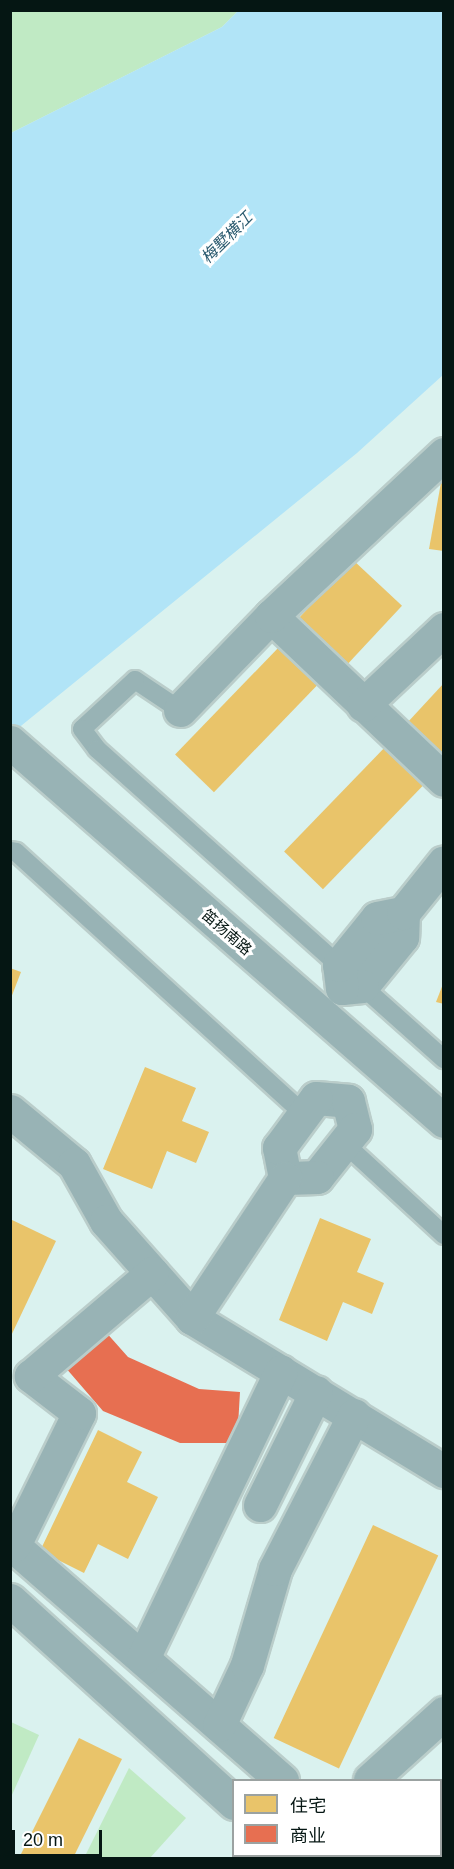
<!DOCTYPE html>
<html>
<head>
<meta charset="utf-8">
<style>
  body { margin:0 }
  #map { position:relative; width:454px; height:1869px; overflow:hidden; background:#daf2ef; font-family:Arial,"Noto Sans SC",sans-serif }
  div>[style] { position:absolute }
  .green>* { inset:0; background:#c0eac4 }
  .water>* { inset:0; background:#b1e4f7 }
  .homes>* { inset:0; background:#e9c46a; transform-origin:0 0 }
  .shops>* { inset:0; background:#e76f51 }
  .roads { filter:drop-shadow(2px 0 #bacdca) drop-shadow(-2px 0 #bacdca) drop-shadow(0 2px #bacdca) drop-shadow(0 -2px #bacdca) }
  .lane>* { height:18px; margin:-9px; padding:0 9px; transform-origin:9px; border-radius:9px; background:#98b3b5 }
  .street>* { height:33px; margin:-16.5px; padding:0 16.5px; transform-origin:16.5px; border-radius:16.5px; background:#98b3b5 }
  span { translate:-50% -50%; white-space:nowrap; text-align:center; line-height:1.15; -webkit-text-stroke:6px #fff; paint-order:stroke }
  .street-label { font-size:15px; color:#051613 }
  .water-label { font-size:16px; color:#28586d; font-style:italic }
  .frame { position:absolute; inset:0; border:12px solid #051613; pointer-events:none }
  .legend { position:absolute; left:232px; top:1779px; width:210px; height:78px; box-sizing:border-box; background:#fff; border:2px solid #9ba2a1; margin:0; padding:8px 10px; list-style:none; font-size:18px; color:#051613 }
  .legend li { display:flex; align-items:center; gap:12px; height:30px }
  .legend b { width:30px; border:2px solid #9ba2a1 }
  .scale { position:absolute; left:12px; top:1830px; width:90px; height:27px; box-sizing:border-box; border:3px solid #051613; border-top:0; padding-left:8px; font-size:18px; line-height:21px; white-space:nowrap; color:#051613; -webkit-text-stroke:4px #fff; paint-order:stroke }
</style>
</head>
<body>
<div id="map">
  <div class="green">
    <i style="clip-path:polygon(10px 11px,238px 11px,222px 27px,11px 133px)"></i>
    <i style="clip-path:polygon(11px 1722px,39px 1735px,11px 1797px)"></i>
    <i style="clip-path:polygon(129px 1768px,186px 1818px,150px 1858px,84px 1858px)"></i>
  </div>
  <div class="water">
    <i style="clip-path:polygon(238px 11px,443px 11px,443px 375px,357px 453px,11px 734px,11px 133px,222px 27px)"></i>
  </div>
  <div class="homes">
    <i style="clip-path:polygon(442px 477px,444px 478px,444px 551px,429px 549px)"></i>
    <i style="left:353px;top:560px;width:67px;height:81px;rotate:43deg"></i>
    <i style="left:280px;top:646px;width:54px;height:151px;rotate:44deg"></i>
    <i style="clip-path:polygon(444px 683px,444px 756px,407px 723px)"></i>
    <i style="left:389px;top:743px;width:54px;height:151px;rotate:44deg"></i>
    <i style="clip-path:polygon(10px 968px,21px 972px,11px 998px,10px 998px)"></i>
    <i style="clip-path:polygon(443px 984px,444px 984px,444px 1004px,436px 1002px)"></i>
    <i style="clip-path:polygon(145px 1067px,196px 1088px,182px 1121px,209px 1132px,196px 1163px,167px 1151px,152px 1189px,103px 1169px)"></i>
    <i style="clip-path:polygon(320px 1218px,371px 1239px,357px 1272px,384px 1283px,372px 1314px,343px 1302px,327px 1341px,279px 1320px)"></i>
    <i style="clip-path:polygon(10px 1219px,56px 1241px,10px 1338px)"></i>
    <i style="clip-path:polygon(98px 1430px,142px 1452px,127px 1482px,158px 1497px,128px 1559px,98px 1544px,84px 1573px,40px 1551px)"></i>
    <i style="left:373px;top:1525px;width:72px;height:235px;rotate:25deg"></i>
    <i style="clip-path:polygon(79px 1738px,122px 1759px,73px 1858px,19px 1858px)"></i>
  </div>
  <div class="shops">
    <i style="clip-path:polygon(104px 1330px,128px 1357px,199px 1389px,240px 1392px,237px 1443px,180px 1443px,103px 1411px,65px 1367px)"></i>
  </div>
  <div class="roads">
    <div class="lane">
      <i style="left:180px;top:710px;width:54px;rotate:-146.3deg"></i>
      <i style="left:135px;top:680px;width:72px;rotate:137.2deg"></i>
      <i style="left:82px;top:729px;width:25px;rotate:53deg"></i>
      <i style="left:97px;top:749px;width:324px;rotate:41.8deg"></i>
      <i style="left:10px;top:851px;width:6px;rotate:9deg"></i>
      <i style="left:16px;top:852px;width:389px;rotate:42.3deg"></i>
      <i style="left:362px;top:986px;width:110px;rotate:41.7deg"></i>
      <i style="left:344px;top:1143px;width:136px;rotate:42.6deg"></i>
    </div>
    <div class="street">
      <i style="left:271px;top:616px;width:238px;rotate:43.5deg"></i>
      <i style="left:363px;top:705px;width:111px;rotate:-43.2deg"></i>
      <i style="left:180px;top:710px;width:131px;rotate:-45.9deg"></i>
      <i style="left:271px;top:616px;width:237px;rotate:-43.1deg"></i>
      <i style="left:10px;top:742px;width:576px;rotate:41.13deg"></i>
      <i style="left:403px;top:913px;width:24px;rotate:92deg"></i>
      <i style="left:402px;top:937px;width:63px;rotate:129.2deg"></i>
      <i style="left:362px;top:986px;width:20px;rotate:174deg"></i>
      <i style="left:342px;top:988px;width:23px;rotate:-97deg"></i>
      <i style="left:339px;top:965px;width:60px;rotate:-51deg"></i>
      <i style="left:377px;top:918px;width:26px;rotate:-11deg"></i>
      <i style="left:403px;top:913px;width:65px;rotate:-51.2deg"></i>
      <i style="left:316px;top:1098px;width:32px;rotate:5deg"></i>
      <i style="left:348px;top:1101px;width:29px;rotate:76deg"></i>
      <i style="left:355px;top:1129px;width:61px;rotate:128.4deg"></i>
      <i style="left:317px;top:1177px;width:32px;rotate:178deg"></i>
      <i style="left:285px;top:1178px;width:31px;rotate:-101deg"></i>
      <i style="left:279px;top:1148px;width:62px;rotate:-53.5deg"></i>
      <i style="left:10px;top:1111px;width:83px;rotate:39.6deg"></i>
      <i style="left:74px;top:1164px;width:65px;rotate:60.7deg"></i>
      <i style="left:106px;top:1221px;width:130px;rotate:48.4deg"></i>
      <i style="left:192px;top:1318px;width:295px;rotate:31.3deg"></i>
      <i style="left:192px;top:1318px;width:168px;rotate:-56.4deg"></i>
      <i style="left:260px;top:1505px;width:126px;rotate:-63.6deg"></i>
      <i style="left:10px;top:1543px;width:361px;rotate:41.1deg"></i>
      <i style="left:14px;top:1545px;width:147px;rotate:-63.8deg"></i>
      <i style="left:79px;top:1413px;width:61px;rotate:-142.4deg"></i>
      <i style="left:31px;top:1376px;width:159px;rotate:-40.4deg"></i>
      <i style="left:10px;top:1600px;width:302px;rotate:42.2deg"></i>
      <i style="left:143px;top:1658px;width:318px;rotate:-64.3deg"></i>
      <i style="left:219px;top:1725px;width:66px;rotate:-65deg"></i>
      <i style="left:247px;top:1665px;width:100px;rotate:-73.7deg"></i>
      <i style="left:275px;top:1569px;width:173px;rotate:-62.8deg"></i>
      <i style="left:370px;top:1780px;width:100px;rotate:-42.2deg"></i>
      <i style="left:293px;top:1856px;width:4px;rotate:34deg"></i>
      <i style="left:365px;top:1856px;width:4px;rotate:34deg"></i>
      <i style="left:263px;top:1858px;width:3px;rotate:-45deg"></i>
    </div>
  </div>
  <div class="street-label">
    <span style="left:227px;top:932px;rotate:41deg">笛扬南路</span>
  </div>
  <div class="water-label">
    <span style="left:227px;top:238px;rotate:-45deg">梅墅横江</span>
  </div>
  <div class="frame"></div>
  <ul class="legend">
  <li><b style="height:16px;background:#e9c46a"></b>住宅</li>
  <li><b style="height:16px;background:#e76f51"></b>商业</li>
  </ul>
  <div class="scale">20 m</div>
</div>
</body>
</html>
